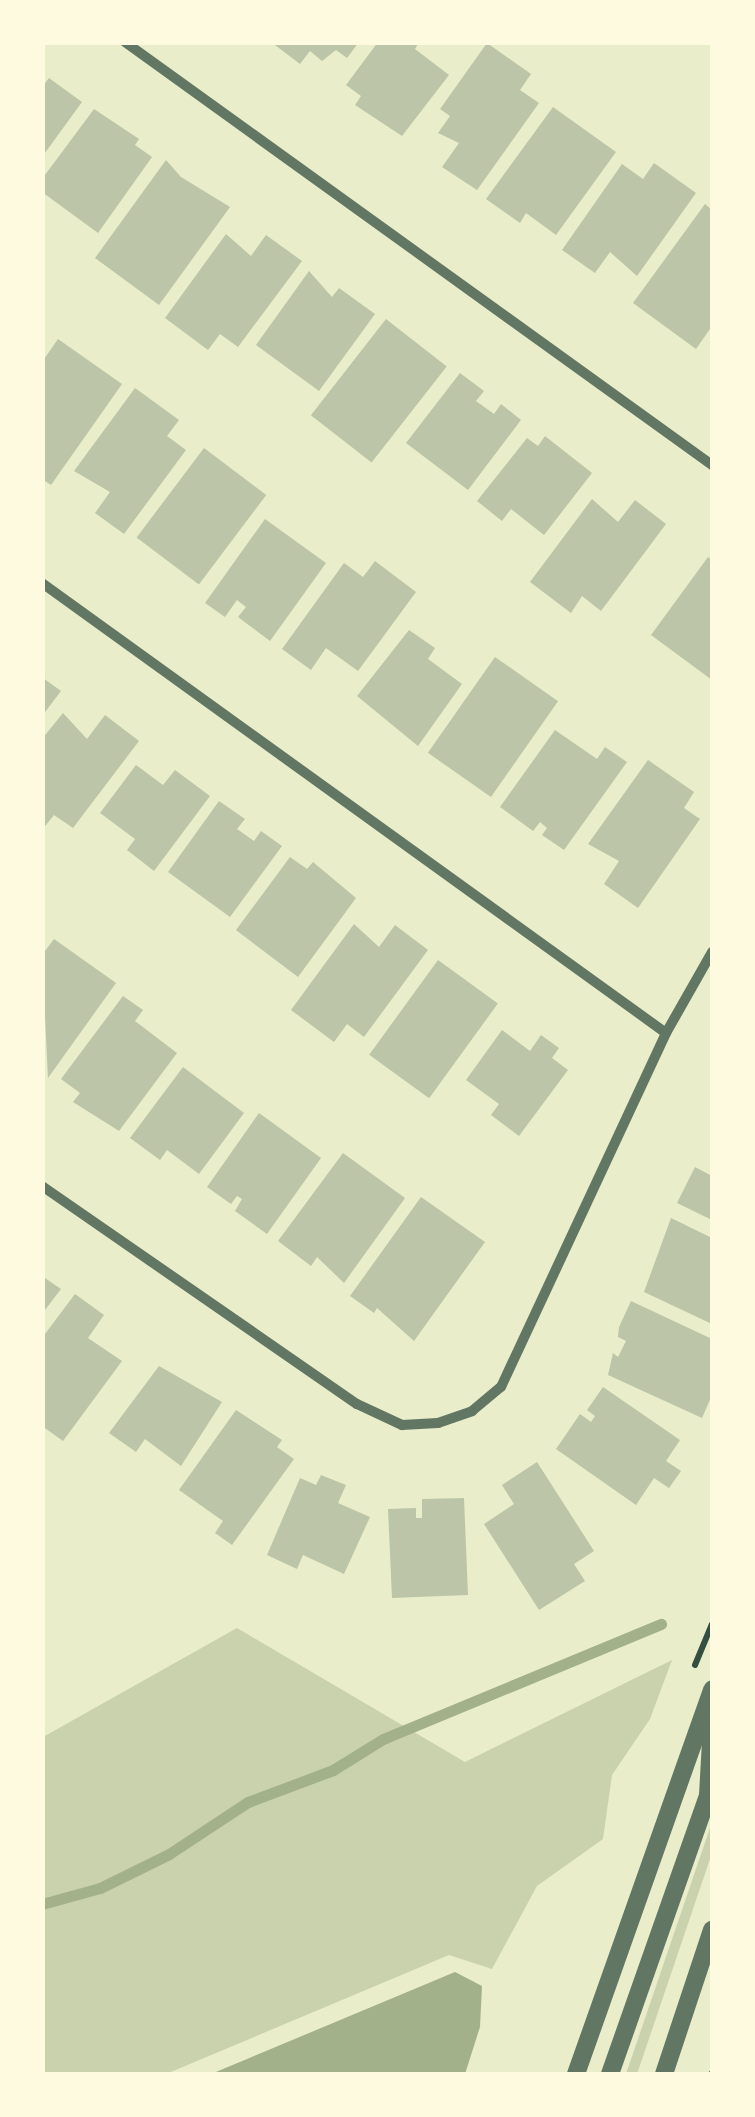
<!DOCTYPE html>
<html>
<head>
<meta charset="utf-8">
<style>
  body { margin:0 }
  #map { position:relative; width:755px; height:2117px; overflow:hidden; background:#e9edc9; font-family:"PT Sans Narrow",sans-serif }
  div>[style] { position:absolute }
  .green>* { inset:0; background:#cad2ad }
  .water>* { inset:0; background:#a3b18a }
  .stream>* { height:11px; margin:-5.5px; padding:0 5.5px; transform-origin:5.5px; border-radius:5.5px; background:#a3b18a }
  .building>* { inset:0; background:#bcc5a7; transform-origin:0 0 }
  .path>* { height:6px; margin:-3px; padding:0 3px; transform-origin:3px; border-radius:3px; background:#344e41 }
  .minor>* { height:10px; margin:-5px; padding:0 5px; transform-origin:5px; border-radius:5px; background:#617663 }
  .tertiary>* { height:18px; margin:-9px; padding:0 9px; transform-origin:9px; border-radius:9px; background:#617663 }
  span { translate:-50% -50%; white-space:nowrap; text-align:center; line-height:1.15; -webkit-text-stroke:8px #fefae0; paint-order:stroke }
  .frame { position:absolute; inset:0; border:45px solid #fefae0; pointer-events:none }
</style>
</head>
<body>
<div id="map">
  <div class="green">
    <i style="clip-path:polygon(237px 1628px,465px 1762px,672px 1660px,650px 1719px,612px 1775px,603px 1839px,537px 1886px,492px 1969px,449px 1955px,166px 2074px,43px 2074px,43px 1737px)"></i>
    <i style="clip-path:polygon(712px 1822px,712px 1853px,637px 2074px,626px 2074px)"></i>
  </div>
  <div class="water">
    <i style="clip-path:polygon(455px 1972px,482px 1986px,480px 2027px,465px 2074px,211px 2074px)"></i>
  </div>
  <div class="stream">
    <i style="left:42px;top:1904px;width:60px;rotate:-15.4deg"></i>
    <i style="left:100px;top:1888px;width:77px;rotate:-26.2deg"></i>
    <i style="left:169px;top:1854px;width:95px;rotate:-33.4deg"></i>
    <i style="left:248px;top:1802px;width:91px;rotate:-20.6deg"></i>
    <i style="left:333px;top:1770px;width:59px;rotate:-31.8deg"></i>
    <i style="left:383px;top:1739px;width:301px;rotate:-22.5deg"></i>
  </div>
  <div class="building">
    <i style="clip-path:polygon(271px 42px,359px 42px,347px 58px,336px 50px,322px 61px,310px 51px,300px 64px)"></i>
    <i style="clip-path:polygon(378px 42px,419px 42px,415px 49px,449px 75px,402px 136px,355px 105px,361px 96px,346px 85px)"></i>
    <i style="clip-path:polygon(487px 43px,531px 74px,520px 90px,539px 103px,477px 190px,442px 167px,459px 143px,438px 133px,450px 116px,440px 109px)"></i>
    <i style="clip-path:polygon(49px 78px,82px 102px,42px 157px,42px 87px)"></i>
    <i style="clip-path:polygon(553px 107px,616px 152px,556px 235px,526px 213px,520px 223px,486px 199px)"></i>
    <i style="clip-path:polygon(94px 109px,139px 139px,135px 145px,152px 157px,98px 233px,42px 192px,42px 179px)"></i>
    <i style="clip-path:polygon(166px 160px,181px 177px,230px 207px,159px 305px,95px 258px)"></i>
    <i style="clip-path:polygon(654px 163px,696px 193px,637px 276px,610px 252px,595px 273px,562px 250px,622px 164px,643px 179px)"></i>
    <i style="clip-path:polygon(705px 204px,712px 210px,712px 326px,696px 349px,633px 303px)"></i>
    <i style="clip-path:polygon(226px 234px,251px 256px,266px 235px,302px 261px,238px 347px,220px 334px,208px 350px,165px 318px)"></i>
    <i style="clip-path:polygon(309px 271px,332px 297px,339px 288px,375px 314px,319px 391px,256px 345px)"></i>
    <i style="left:386px;top:319px;width:77px;height:122px;rotate:38deg"></i>
    <i style="clip-path:polygon(58px 339px,122px 384px,51px 485px,42px 479px,42px 362px)"></i>
    <i style="clip-path:polygon(460px 373px,484px 391px,476px 401px,494px 414px,501px 404px,521px 420px,468px 490px,406px 443px)"></i>
    <i style="clip-path:polygon(135px 388px,179px 420px,167px 436px,186px 450px,124px 534px,95px 513px,110px 492px,74px 471px)"></i>
    <i style="clip-path:polygon(545px 436px,592px 473px,544px 535px,511px 509px,502px 521px,477px 501px,527px 438px,538px 446px)"></i>
    <i style="left:204px;top:448px;width:78px;height:112px;rotate:37deg"></i>
    <i style="clip-path:polygon(592px 499px,618px 522px,635px 500px,666px 524px,601px 611px,582px 596px,571px 613px,530px 582px)"></i>
    <i style="clip-path:polygon(265px 519px,326px 563px,270px 641px,238px 617px,246px 607px,237px 600px,225px 617px,205px 603px)"></i>
    <i style="clip-path:polygon(708px 557px,712px 560px,712px 680px,651px 635px)"></i>
    <i style="clip-path:polygon(375px 561px,416px 592px,358px 671px,326px 648px,311px 670px,282px 649px,344px 563px,363px 577px)"></i>
    <i style="clip-path:polygon(409px 630px,435px 648px,428px 659px,462px 684px,418px 746px,357px 696px)"></i>
    <i style="left:495px;top:657px;width:77px;height:117px;rotate:35deg"></i>
    <i style="clip-path:polygon(42px 669px,43px 678px,61px 691px,42px 716px)"></i>
    <i style="clip-path:polygon(63px 713px,87px 739px,105px 715px,139px 741px,73px 828px,54px 815px,42px 830px,42px 739px)"></i>
    <i style="clip-path:polygon(555px 730px,597px 759px,605px 747px,627px 762px,564px 850px,542px 835px,547px 828px,540px 822px,533px 831px,500px 807px)"></i>
    <i style="clip-path:polygon(648px 760px,694px 792px,684px 808px,700px 819px,638px 908px,604px 884px,619px 861px,588px 844px)"></i>
    <i style="clip-path:polygon(136px 765px,163px 785px,175px 770px,210px 796px,154px 871px,127px 850px,135px 839px,100px 813px)"></i>
    <i style="clip-path:polygon(219px 801px,245px 819px,237px 829px,254px 841px,261px 831px,282px 846px,230px 917px,168px 872px)"></i>
    <i style="clip-path:polygon(290px 857px,307px 869px,313px 862px,356px 898px,298px 977px,236px 930px)"></i>
    <i style="clip-path:polygon(354px 924px,379px 947px,395px 925px,428px 950px,364px 1037px,347px 1024px,334px 1042px,291px 1010px)"></i>
    <i style="clip-path:polygon(54px 939px,116px 983px,48px 1078px,42px 955px)"></i>
    <i style="left:438px;top:960px;width:74px;height:117px;rotate:36deg"></i>
    <i style="clip-path:polygon(123px 996px,143px 1010px,135px 1021px,177px 1053px,119px 1131px,73px 1102px,80px 1093px,61px 1079px)"></i>
    <i style="clip-path:polygon(502px 1030px,530px 1051px,541px 1035px,559px 1048px,552px 1058px,568px 1070px,519px 1136px,491px 1115px,499px 1104px,466px 1080px)"></i>
    <i style="clip-path:polygon(183px 1067px,244px 1113px,199px 1174px,167px 1150px,160px 1160px,130px 1138px)"></i>
    <i style="clip-path:polygon(259px 1113px,321px 1158px,267px 1234px,235px 1211px,242px 1199px,237px 1196px,231px 1204px,207px 1187px)"></i>
    <i style="clip-path:polygon(343px 1153px,405px 1198px,344px 1283px,317px 1257px,311px 1266px,278px 1241px)"></i>
    <i style="clip-path:polygon(695px 1167px,712px 1176px,712px 1220px,677px 1203px)"></i>
    <i style="clip-path:polygon(421px 1197px,485px 1242px,414px 1341px,377px 1308px,374px 1313px,350px 1296px)"></i>
    <i style="clip-path:polygon(671px 1218px,712px 1238px,712px 1324px,644px 1292px)"></i>
    <i style="clip-path:polygon(42px 1276px,61px 1289px,42px 1314px)"></i>
    <i style="clip-path:polygon(75px 1294px,104px 1315px,88px 1338px,122px 1361px,63px 1441px,42px 1426px,42px 1338px)"></i>
    <i style="clip-path:polygon(631px 1301px,712px 1339px,712px 1395px,702px 1418px,608px 1375px,613px 1353px,618px 1357px,626px 1341px,618px 1337px,619px 1327px)"></i>
    <i style="clip-path:polygon(159px 1366px,222px 1402px,181px 1466px,145px 1439px,136px 1452px,109px 1433px)"></i>
    <i style="clip-path:polygon(603px 1387px,680px 1440px,666px 1461px,681px 1471px,669px 1488px,654px 1478px,636px 1505px,556px 1449px,580px 1414px,591px 1422px,595px 1416px,587px 1410px)"></i>
    <i style="clip-path:polygon(236px 1410px,282px 1440px,277px 1447px,294px 1459px,232px 1545px,215px 1533px,223px 1521px,179px 1490px)"></i>
    <i style="clip-path:polygon(537px 1462px,594px 1551px,574px 1564px,585px 1581px,539px 1610px,484px 1524px,514px 1504px,502px 1485px)"></i>
    <i style="clip-path:polygon(321px 1475px,346px 1485px,338px 1503px,370px 1517px,344px 1574px,303px 1555px,297px 1569px,267px 1555px,300px 1478px,316px 1485px)"></i>
    <i style="clip-path:polygon(464px 1498px,468px 1595px,392px 1598px,388px 1509px,416px 1508px,416px 1518px,422px 1518px,422px 1499px)"></i>
  </div>
  <div class="path">
    <i style="left:695px;top:1665px;width:44px;rotate:-67.5deg"></i>
    <i style="left:712px;top:2074px;width:1px;rotate:-90deg"></i>
  </div>
  <div class="minor">
    <i style="left:125px;top:42px;width:724px;rotate:35.78deg"></i>
    <i style="left:42px;top:583px;width:769px;rotate:35.8deg"></i>
    <i style="left:42px;top:1186px;width:383px;rotate:34.7deg"></i>
    <i style="left:357px;top:1404px;width:50px;rotate:25deg"></i>
    <i style="left:402px;top:1425px;width:36px;rotate:-3deg"></i>
    <i style="left:438px;top:1423px;width:36px;rotate:-19deg"></i>
    <i style="left:472px;top:1411px;width:38px;rotate:-40deg"></i>
    <i style="left:501px;top:1387px;width:391px;rotate:-65deg"></i>
    <i style="left:666px;top:1033px;width:93px;rotate:-60.4deg"></i>
  </div>
  <div class="tertiary">
    <i style="left:576px;top:2074px;width:408px;rotate:-70.5deg"></i>
    <i style="left:610px;top:2074px;width:296px;rotate:-70.6deg"></i>
    <i style="left:708px;top:1795px;width:71px;rotate:-86.8deg"></i>
    <i style="left:664px;top:2074px;width:152px;rotate:-71.6deg"></i>
  </div>
  <div class="frame"></div>
</div>
</body>
</html>
